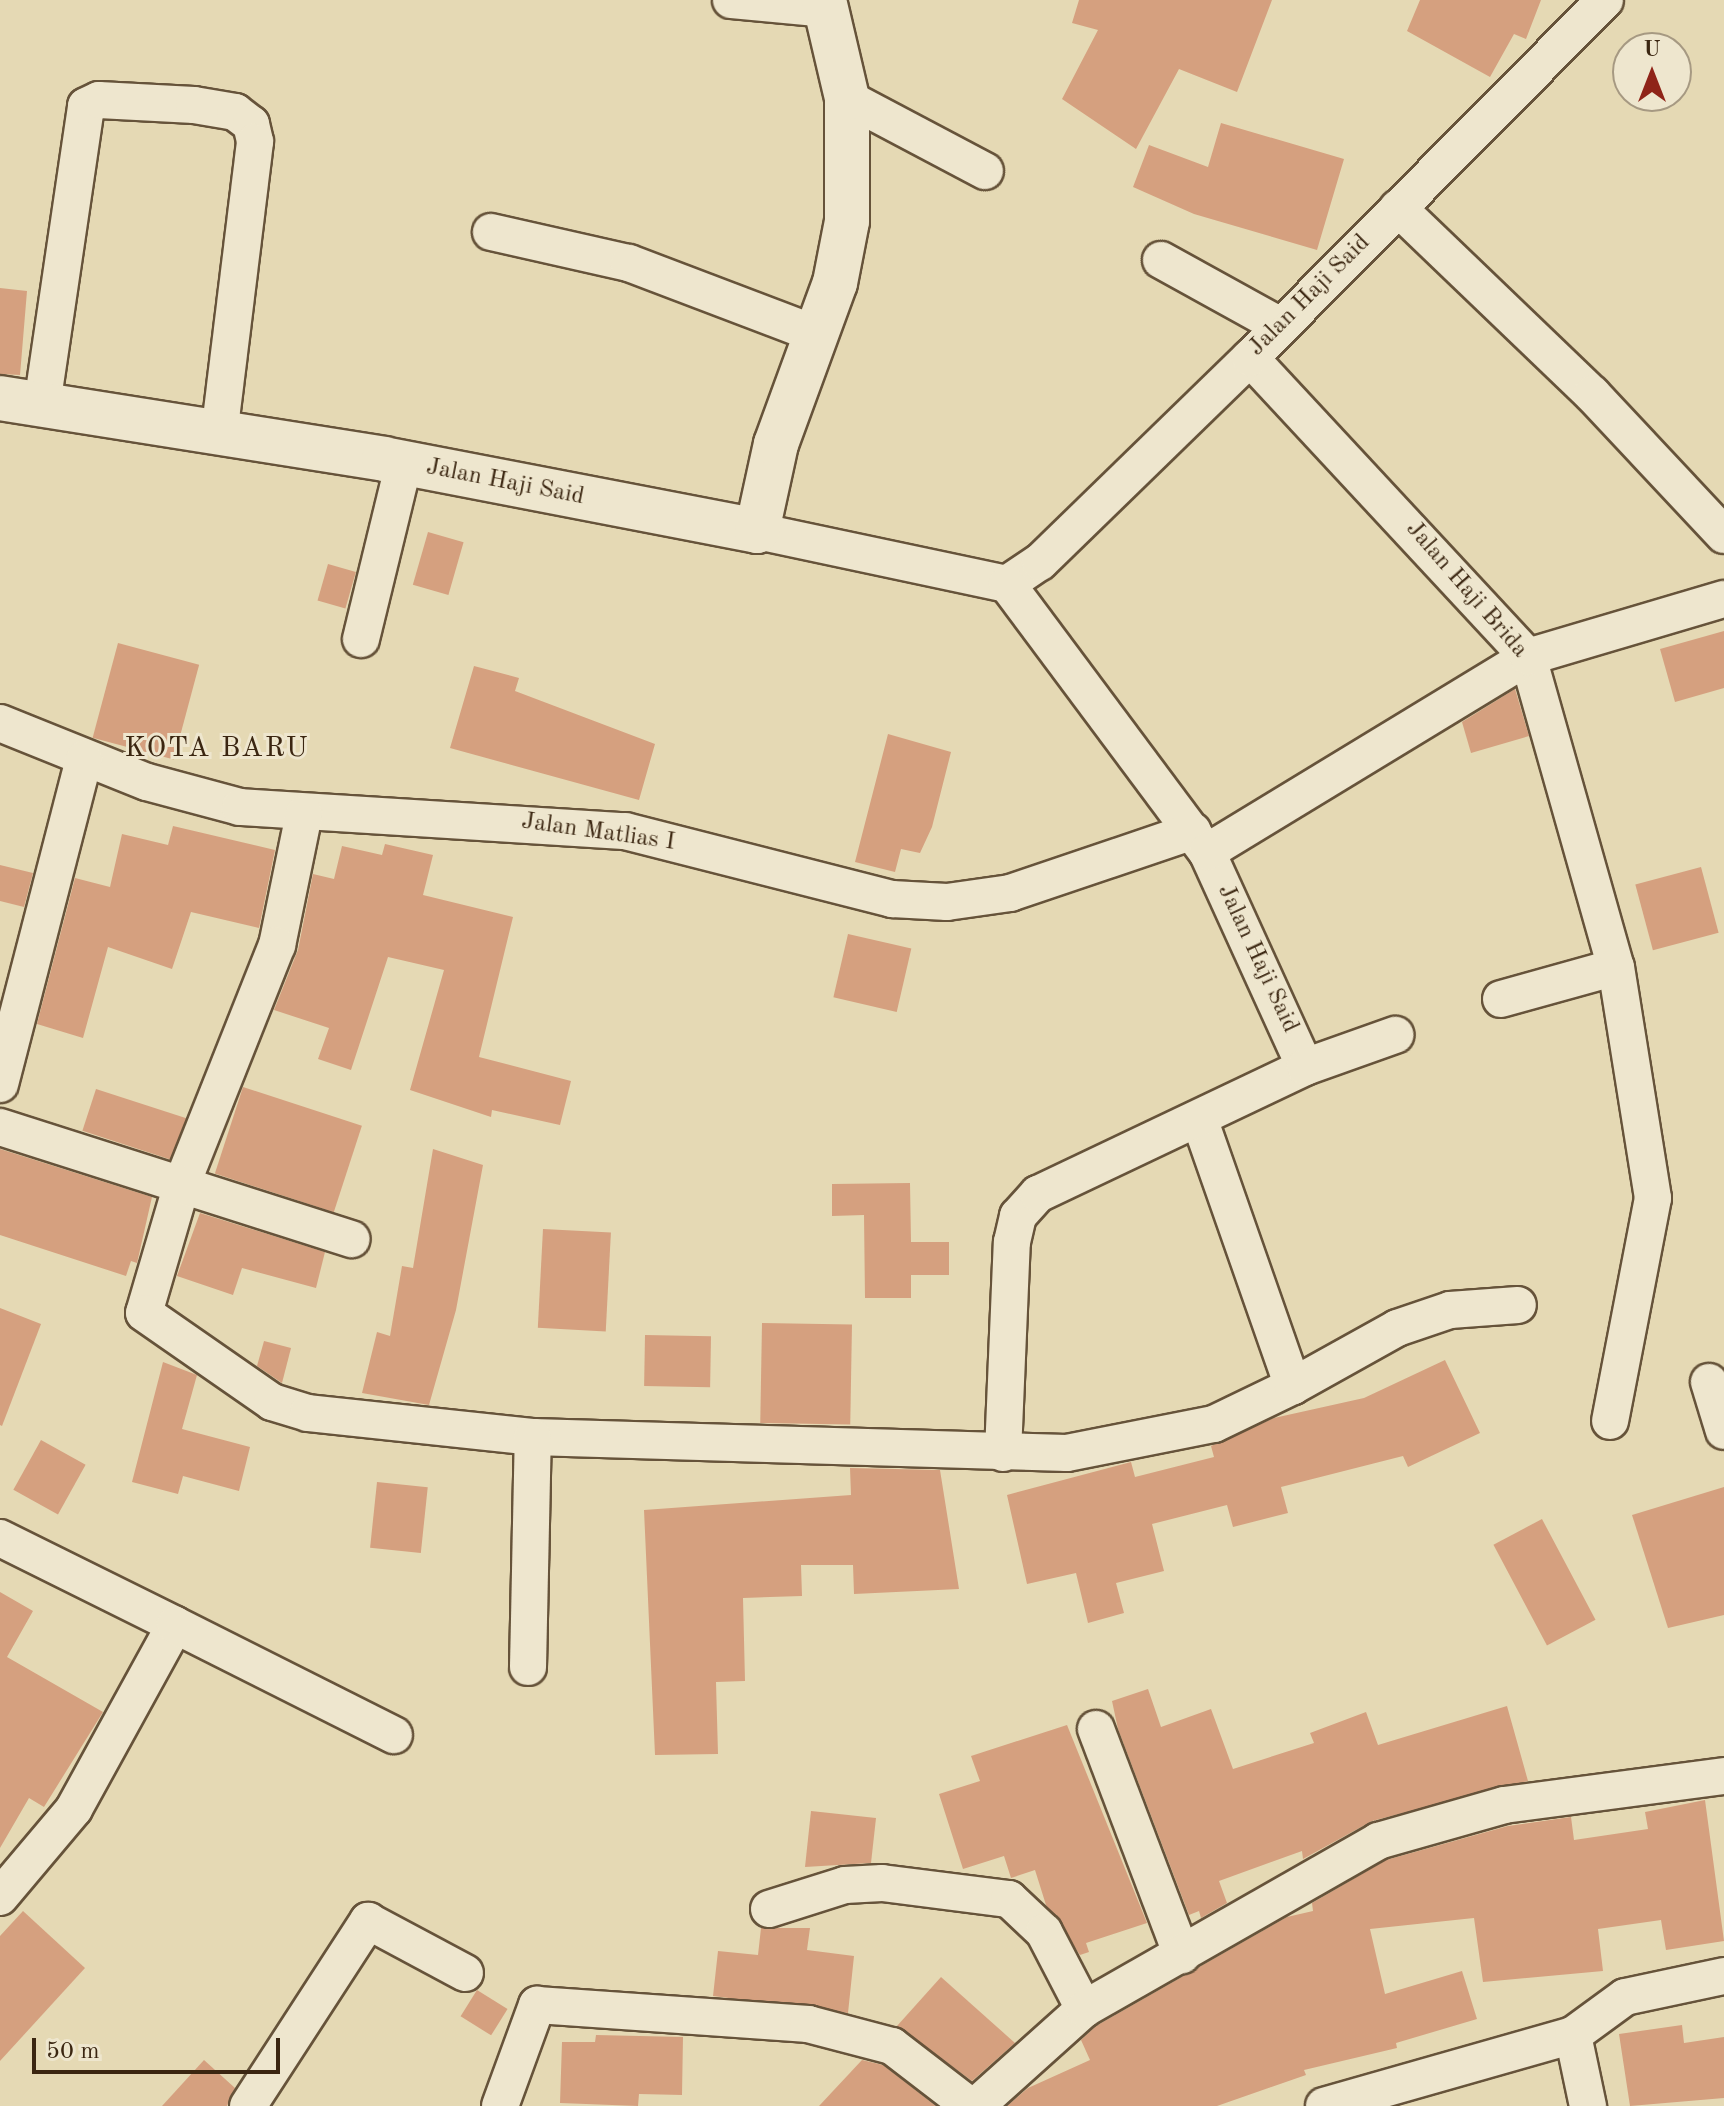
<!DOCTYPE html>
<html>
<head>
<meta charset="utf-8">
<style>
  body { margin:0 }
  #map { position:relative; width:1724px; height:2106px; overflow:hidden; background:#e5d9b4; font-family:"Old Standard TT",serif }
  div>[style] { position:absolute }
  .building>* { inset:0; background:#d5a07f; transform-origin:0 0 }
  .roads { filter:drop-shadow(2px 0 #66533a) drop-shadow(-2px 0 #66533a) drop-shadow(0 2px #66533a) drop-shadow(0 -2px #66533a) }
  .street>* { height:36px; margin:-18px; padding:0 18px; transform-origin:18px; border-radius:18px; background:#eee6ce }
  .secondary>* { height:44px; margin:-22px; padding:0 22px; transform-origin:22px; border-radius:22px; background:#eee6ce }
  span { translate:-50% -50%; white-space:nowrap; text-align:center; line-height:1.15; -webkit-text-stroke:6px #eee6ce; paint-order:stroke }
  .street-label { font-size:24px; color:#3b2611 }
  .quarter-label { font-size:28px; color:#3b2611; letter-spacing:2px }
  .north { position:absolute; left:1612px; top:32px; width:80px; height:80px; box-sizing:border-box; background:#eee6ce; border:2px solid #a69982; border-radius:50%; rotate:0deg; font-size:22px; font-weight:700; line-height:32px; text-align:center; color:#3b2611 }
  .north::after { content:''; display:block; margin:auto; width:28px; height:36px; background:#8f2418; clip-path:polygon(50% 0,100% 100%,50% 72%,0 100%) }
  .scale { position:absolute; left:32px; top:2038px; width:248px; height:36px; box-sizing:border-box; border:4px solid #3b2611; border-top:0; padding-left:10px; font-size:24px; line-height:28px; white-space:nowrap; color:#3b2611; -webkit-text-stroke:6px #eee6ce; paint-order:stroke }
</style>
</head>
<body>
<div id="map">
  <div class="building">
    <i style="clip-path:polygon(1079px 0,1272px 0,1237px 92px,1179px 69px,1136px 149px,1062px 99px,1098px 30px,1072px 23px)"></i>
    <i style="clip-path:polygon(1420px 0,1541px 0,1526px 39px,1514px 34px,1490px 77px,1407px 31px)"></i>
    <i style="clip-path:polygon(1221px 123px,1344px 159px,1317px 250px,1194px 214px,1133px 187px,1149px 145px,1208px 167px)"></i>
    <i style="clip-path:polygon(0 288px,27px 291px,20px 375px,0 374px)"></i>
    <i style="left:428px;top:532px;width:37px;height:55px;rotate:16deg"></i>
    <i style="left:328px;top:564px;width:29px;height:38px;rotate:16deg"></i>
    <i style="clip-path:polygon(1724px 631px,1724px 688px,1675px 702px,1660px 649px)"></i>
    <i style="left:118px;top:643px;width:84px;height:98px;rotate:15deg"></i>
    <i style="clip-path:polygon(474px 666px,519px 678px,515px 691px,655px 744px,639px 800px,450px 748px)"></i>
    <i style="clip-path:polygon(1515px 689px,1529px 736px,1471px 753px,1462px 722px)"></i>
    <i style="clip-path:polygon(888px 734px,951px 752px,932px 827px,920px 853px,901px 849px,895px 872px,855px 862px)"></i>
    <i style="clip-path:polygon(173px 826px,275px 850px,259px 928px,191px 912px,172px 969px,108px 947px,83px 1038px,37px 1024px,75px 878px,110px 887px,122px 834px,168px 845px)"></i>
    <i style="clip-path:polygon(385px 844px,433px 855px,423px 895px,513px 917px,479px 1057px,571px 1081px,560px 1125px,492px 1110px,491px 1117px,410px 1090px,444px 970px,388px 957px,351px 1070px,318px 1059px,329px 1028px,274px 1010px,298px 950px,313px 874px,334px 879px,342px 846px,382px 855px)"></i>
    <i style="clip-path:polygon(0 865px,33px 873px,24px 907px,0 901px)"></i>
    <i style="left:1701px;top:867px;width:68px;height:68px;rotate:75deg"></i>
    <i style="left:848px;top:934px;width:65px;height:65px;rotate:13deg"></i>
    <i style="left:243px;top:1087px;width:125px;height:91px;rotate:18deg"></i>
    <i style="left:96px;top:1089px;width:95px;height:44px;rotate:18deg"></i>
    <i style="clip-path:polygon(0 1149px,152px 1197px,137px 1263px,131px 1261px,126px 1276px,0 1235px)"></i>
    <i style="clip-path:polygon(433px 1149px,483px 1165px,456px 1310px,429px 1405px,362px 1393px,377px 1332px,390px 1336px,402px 1266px,413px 1268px)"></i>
    <i style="clip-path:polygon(910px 1183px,911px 1242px,949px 1242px,949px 1275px,911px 1275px,911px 1298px,865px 1298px,864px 1215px,832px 1216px,832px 1184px)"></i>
    <i style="clip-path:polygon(200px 1213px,325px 1252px,316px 1288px,242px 1268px,233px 1295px,177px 1276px)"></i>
    <i style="left:543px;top:1229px;width:68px;height:99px;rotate:3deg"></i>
    <i style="clip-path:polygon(0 1308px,41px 1324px,2px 1426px,0 1425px)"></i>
    <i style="left:762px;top:1323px;width:90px;height:100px;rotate:1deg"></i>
    <i style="left:645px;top:1335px;width:66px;height:51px;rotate:1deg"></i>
    <i style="clip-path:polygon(264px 1341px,291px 1348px,282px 1383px,257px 1366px)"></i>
    <i style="clip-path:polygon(1445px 1360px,1480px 1433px,1408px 1467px,1403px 1456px,1281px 1487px,1288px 1513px,1233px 1527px,1227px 1505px,1152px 1524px,1164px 1571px,1116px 1583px,1124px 1613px,1088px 1623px,1076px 1573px,1027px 1584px,1007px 1495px,1131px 1462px,1135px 1477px,1214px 1457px,1211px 1446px,1274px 1418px,1364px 1398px)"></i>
    <i style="clip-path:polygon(163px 1362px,197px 1375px,182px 1429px,250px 1447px,239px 1491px,183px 1476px,178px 1494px,132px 1482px)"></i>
    <i style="left:41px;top:1440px;width:51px;height:57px;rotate:29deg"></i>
    <i style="clip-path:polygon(850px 1468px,940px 1470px,959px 1589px,854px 1594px,853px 1565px,801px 1565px,802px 1596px,743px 1598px,745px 1681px,716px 1682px,718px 1754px,655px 1755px,644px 1510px,851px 1495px)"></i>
    <i style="left:377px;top:1482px;width:51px;height:66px;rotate:6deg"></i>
    <i style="clip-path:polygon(1724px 1487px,1724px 1615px,1668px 1628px,1632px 1515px)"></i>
    <i style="left:1542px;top:1519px;width:114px;height:55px;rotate:62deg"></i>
    <i style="clip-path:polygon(0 1592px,33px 1611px,7px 1657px,103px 1712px,44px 1807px,29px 1798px,0 1848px)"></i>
    <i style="clip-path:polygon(1148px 1689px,1161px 1727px,1211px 1709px,1233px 1769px,1314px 1743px,1310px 1733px,1366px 1712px,1378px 1745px,1507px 1706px,1528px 1781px,1372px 1821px,1303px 1859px,1302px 1851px,1219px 1881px,1227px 1903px,1201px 1918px,1199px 1911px,1189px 1915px,1118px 1729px,1112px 1701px)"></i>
    <i style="clip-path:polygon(1067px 1725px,1147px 1923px,1086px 1943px,1089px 1952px,1080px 1955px,1046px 1905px,1035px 1870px,1011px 1878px,1004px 1856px,963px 1869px,939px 1794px,980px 1781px,971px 1756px)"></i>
    <i style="clip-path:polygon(1705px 1800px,1724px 1941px,1666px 1950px,1661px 1920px,1598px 1929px,1603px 1971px,1483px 1982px,1474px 1918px,1370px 1929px,1385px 1994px,1462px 1971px,1477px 2019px,1396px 2043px,1397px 2048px,1304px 2070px,1306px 2075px,1217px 2106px,1007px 2106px,1028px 2088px,1090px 2060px,1081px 2040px,1096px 2026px,1287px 1917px,1313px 1911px,1312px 1903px,1386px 1860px,1508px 1826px,1571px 1817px,1574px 1840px,1648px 1829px,1645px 1812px)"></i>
    <i style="clip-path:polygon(811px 1811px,876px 1818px,871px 1863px,805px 1867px)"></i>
    <i style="clip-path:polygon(23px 1911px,85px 1968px,0 2061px,0 1936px)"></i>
    <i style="clip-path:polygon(761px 1928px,810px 1928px,807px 1950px,854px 1956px,848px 2013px,713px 1996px,718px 1951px,758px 1955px)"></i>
    <i style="clip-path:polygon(941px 1977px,1015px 2043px,972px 2081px,897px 2026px)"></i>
    <i style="left:477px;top:1990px;width:36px;height:31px;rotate:32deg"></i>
    <i style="clip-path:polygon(1682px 2025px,1684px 2043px,1724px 2037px,1724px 2098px,1630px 2106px,1619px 2034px)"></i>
    <i style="clip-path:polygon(596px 2035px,683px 2037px,682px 2095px,639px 2094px,638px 2106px,560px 2103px,562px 2042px,595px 2042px)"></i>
    <i style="clip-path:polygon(204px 2060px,235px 2088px,227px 2106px,162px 2106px)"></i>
    <i style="clip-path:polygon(862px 2060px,883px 2065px,936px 2106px,819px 2106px)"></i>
  </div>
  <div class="roads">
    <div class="street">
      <i style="left:731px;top:0;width:95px;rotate:5.4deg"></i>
      <i style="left:847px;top:98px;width:156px;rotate:27.9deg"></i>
      <i style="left:1398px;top:208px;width:269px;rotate:43.8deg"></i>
      <i style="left:1592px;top:394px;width:193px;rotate:46.9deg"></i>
      <i style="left:491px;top:232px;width:141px;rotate:12.7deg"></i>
      <i style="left:629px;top:263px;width:197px;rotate:20.8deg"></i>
      <i style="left:1161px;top:260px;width:132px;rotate:28.9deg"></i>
      <i style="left:1250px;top:358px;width:408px;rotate:47.1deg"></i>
      <i style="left:1528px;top:657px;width:322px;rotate:74.2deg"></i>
      <i style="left:42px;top:405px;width:302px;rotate:-81.6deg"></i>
      <i style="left:86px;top:106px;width:14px;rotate:-25deg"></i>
      <i style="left:99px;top:100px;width:95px;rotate:3deg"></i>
      <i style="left:194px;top:105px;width:42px;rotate:9.7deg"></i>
      <i style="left:235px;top:112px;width:20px;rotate:37deg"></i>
      <i style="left:251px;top:124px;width:18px;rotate:77deg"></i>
      <i style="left:255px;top:142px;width:294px;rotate:97deg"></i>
      <i style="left:757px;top:531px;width:256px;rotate:12deg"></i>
      <i style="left:1007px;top:584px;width:40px;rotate:-34deg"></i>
      <i style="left:1040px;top:562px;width:293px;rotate:-44.2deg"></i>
      <i style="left:1250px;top:358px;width:504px;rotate:-45.24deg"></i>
      <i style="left:1007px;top:584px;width:334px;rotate:53.3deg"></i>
      <i style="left:1207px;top:852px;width:236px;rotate:65.5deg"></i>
      <i style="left:361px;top:639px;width:181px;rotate:-76.3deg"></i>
      <i style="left:0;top:723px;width:158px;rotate:21.9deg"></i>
      <i style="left:147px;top:782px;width:96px;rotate:15deg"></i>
      <i style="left:240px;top:807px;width:386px;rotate:3.6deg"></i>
      <i style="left:625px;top:831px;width:276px;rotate:14.3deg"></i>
      <i style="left:892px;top:899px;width:55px;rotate:3.1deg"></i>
      <i style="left:947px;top:902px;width:64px;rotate:-8.1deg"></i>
      <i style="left:1010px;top:893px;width:193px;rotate:-18.7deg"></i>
      <i style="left:304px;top:814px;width:134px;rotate:101.6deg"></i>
      <i style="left:277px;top:945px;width:257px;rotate:111.7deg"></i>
      <i style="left:182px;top:1184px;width:134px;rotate:106.4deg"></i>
      <i style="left:144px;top:1313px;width:156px;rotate:34.8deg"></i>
      <i style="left:272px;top:1402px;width:38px;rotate:17deg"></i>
      <i style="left:308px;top:1413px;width:226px;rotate:6.1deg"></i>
      <i style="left:533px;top:1437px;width:534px;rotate:1.72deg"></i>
      <i style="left:1067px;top:1453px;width:150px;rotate:-11.2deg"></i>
      <i style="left:1214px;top:1424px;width:88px;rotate:-25.7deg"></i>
      <i style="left:1207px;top:852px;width:376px;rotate:-31.3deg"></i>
      <i style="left:1528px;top:657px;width:204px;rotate:-16.5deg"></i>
      <i style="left:1501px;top:999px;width:119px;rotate:-15.5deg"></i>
      <i style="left:1616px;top:967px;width:234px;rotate:80.9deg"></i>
      <i style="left:1653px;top:1198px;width:227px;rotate:100.9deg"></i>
      <i style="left:0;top:1084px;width:336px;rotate:-75.5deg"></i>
      <i style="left:1200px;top:1121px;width:281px;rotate:70.7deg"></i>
      <i style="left:1293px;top:1386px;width:119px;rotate:-29.1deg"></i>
      <i style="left:1397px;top:1328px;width:56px;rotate:-18.8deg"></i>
      <i style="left:1450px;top:1310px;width:68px;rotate:-4.2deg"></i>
      <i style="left:0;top:1127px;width:369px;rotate:17.7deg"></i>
      <i style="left:1709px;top:1382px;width:51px;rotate:73deg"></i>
      <i style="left:1003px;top:1453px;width:211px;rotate:-87.6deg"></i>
      <i style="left:1012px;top:1242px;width:27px;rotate:-77deg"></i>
      <i style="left:1018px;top:1216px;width:30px;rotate:-48deg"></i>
      <i style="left:1038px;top:1194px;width:296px;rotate:-25.4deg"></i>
      <i style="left:1305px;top:1067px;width:96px;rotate:-19.6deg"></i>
      <i style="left:0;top:1538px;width:195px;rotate:26.4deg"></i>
      <i style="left:175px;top:1625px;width:210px;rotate:118.8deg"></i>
      <i style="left:74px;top:1809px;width:115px;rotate:130.1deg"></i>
      <i style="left:175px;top:1625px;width:245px;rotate:26.7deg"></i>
      <i style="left:528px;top:1667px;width:230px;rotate:-88.8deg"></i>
      <i style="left:1096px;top:1729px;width:242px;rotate:69.2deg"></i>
      <i style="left:769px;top:1909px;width:80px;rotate:-17.5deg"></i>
      <i style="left:845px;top:1885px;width:37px;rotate:-3deg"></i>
      <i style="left:882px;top:1883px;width:128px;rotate:7.2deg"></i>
      <i style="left:1009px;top:1899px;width:48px;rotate:43.3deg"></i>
      <i style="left:1044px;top:1932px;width:87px;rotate:62.5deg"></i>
      <i style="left:1573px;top:2035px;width:73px;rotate:78.1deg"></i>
      <i style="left:248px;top:2106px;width:221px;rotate:-57deg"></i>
      <i style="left:368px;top:1921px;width:110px;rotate:28.2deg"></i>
      <i style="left:500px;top:2106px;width:108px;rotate:-69.9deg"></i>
      <i style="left:537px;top:2005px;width:272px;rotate:4deg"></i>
      <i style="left:808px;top:2024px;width:87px;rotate:14.7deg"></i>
      <i style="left:892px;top:2046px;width:98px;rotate:37.6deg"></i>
      <i style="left:976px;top:2106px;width:145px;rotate:-41.9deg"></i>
      <i style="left:1084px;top:2009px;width:339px;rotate:-29.7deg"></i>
      <i style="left:1378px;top:1841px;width:131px;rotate:-15.9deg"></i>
      <i style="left:1504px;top:1805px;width:222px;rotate:-7.5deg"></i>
      <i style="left:1324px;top:2106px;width:259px;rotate:-15.9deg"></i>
      <i style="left:1573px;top:2035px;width:64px;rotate:-36.2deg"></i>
      <i style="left:1625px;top:1997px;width:101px;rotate:-12deg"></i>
    </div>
    <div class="secondary">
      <i style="left:0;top:398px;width:389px;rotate:9deg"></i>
      <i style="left:384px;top:459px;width:380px;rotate:10.9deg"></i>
      <i style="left:757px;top:531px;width:89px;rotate:-77.7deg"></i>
      <i style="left:776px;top:444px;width:171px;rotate:-69.9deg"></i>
      <i style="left:835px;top:283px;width:63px;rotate:-79deg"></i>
      <i style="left:847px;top:221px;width:123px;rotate:-90deg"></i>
      <i style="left:847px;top:98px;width:101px;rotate:-103.2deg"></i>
    </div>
  </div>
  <div class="street-label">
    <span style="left:1310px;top:296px;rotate:-45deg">Jalan Haji Said</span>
    <span style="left:505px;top:483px;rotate:11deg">Jalan Haji Said</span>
    <span style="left:1466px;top:590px;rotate:49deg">Jalan Haji Brida</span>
    <span style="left:598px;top:833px;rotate:8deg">Jalan Matlias I</span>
    <span style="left:1257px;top:959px;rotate:65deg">Jalan Haji Said</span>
  </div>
  <div class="quarter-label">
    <span style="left:217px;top:749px">KOTA BARU</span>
  </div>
  <div class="north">U</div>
  <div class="scale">50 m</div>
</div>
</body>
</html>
